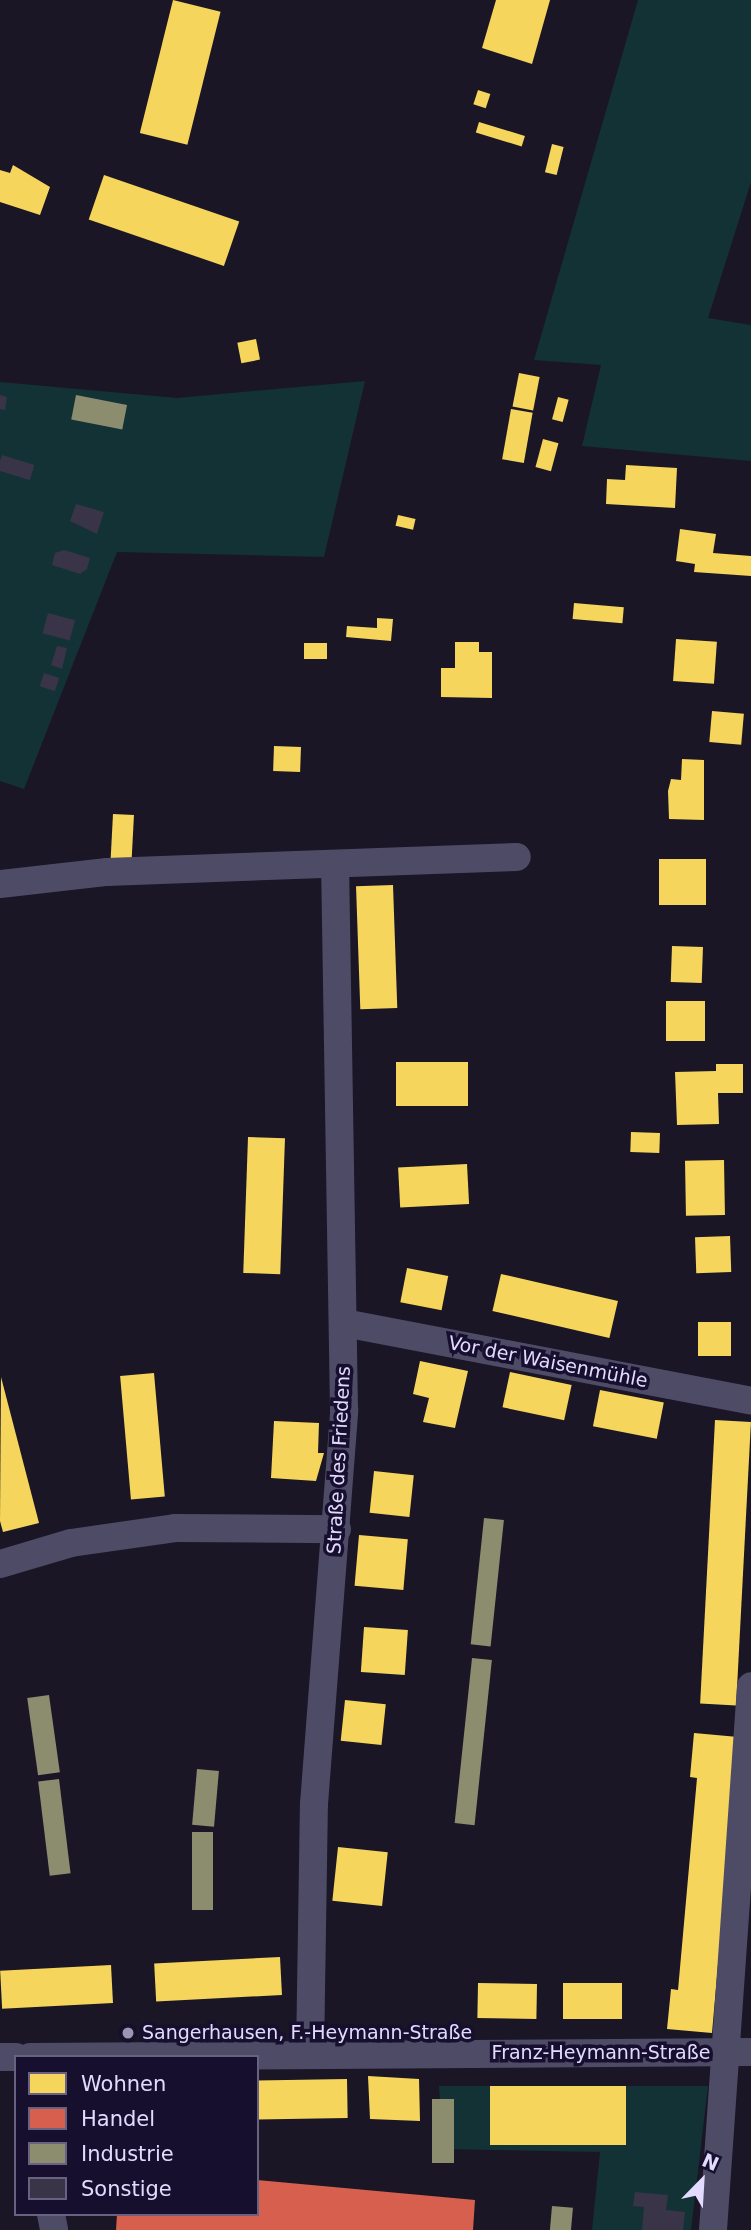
<!DOCTYPE html>
<html>
<head>
<meta charset="utf-8">
<style>
  body { margin:0 }
  #map { position:relative; width:751px; height:2230px; overflow:hidden; background:#1a1626; font-family:"DejaVu Sans",sans-serif }
  div>[style] { position:absolute }
  .green>* { inset:0; background:#133235 }
  .homes>* { inset:0; background:#f6d55c; transform-origin:0 0 }
  .shops>* { inset:0; background:#d6604d }
  .industry>* { inset:0; background:#8c8c6e; transform-origin:0 0 }
  .building>* { inset:0; background:#393447; transform-origin:0 0 }
  .street>* { height:28px; margin:-14px; padding:0 14px; transform-origin:14px; border-radius:14px; background:#4e4b67 }
  .dots>* { width:19px; height:19px; translate:-50% -50%; box-sizing:border-box; border:4px solid #160f2d; border-radius:50% }
  span { translate:-50% -50%; white-space:nowrap; text-align:center; line-height:1.15; -webkit-text-stroke:7px #160f2d; paint-order:stroke }
  .street-label { font-size:19px; color:#e2dbff }
  .poi-label { font-size:19px; color:#e2dbff }
  .left { translate:0 -50%; text-align:left }
  .legend { position:absolute; left:14px; top:2055px; width:245px; height:161px; box-sizing:border-box; background:#160f2d; border:2px solid #686181; margin:0; padding:9px 12px; list-style:none; font-size:21px; color:#e2dbff }
  .legend li { display:flex; align-items:center; gap:14px; height:35px }
  .legend b { width:35px; border:2px solid #686181 }
  .north { position:absolute; left:667px; top:2146px; width:70px; height:70px; -webkit-text-stroke:5px #160f2d; paint-order:stroke; rotate:24deg; font-size:19px; font-weight:700; line-height:28px; text-align:center; color:#e2dbff }
  .north::after { content:''; display:block; margin:auto; width:24px; height:32px; background:#e2dbff; clip-path:polygon(50% 0,100% 100%,50% 72%,0 100%) }
</style>
</head>
<body>
<div id="map">
  <div class="green">
    <i style="clip-path:polygon(638px 0,751px 0,751px 182px,708px 318px,751px 325px,751px 461px,582px 446px,601px 365px,534px 360px)"></i>
    <i style="clip-path:polygon(365px 381px,324px 557px,117px 552px,24px 789px,0 781px,0 382px,177px 398px)"></i>
    <i style="clip-path:polygon(439px 2086px,708px 2086px,691px 2230px,592px 2230px,600px 2152px,443px 2149px)"></i>
  </div>
  <div class="homes">
    <i style="left:173px;top:0;width:49px;height:137px;rotate:14deg"></i>
    <i style="clip-path:polygon(496px 0,550px 0,532px 64px,482px 48px)"></i>
    <i style="left:478px;top:90px;width:13px;height:15px;rotate:18deg"></i>
    <i style="left:479px;top:122px;width:48px;height:11px;rotate:17deg"></i>
    <i style="left:552px;top:144px;width:12px;height:29px;rotate:14deg"></i>
    <i style="clip-path:polygon(13px 165px,50px 187px,40px 215px,0 202px,0 170px,10px 173px)"></i>
    <i style="left:104px;top:175px;width:143px;height:47px;rotate:19deg"></i>
    <i style="left:256px;top:339px;width:21px;height:19px;rotate:79deg"></i>
    <i style="left:519px;top:373px;width:21px;height:34px;rotate:11deg"></i>
    <i style="left:558px;top:397px;width:11px;height:23px;rotate:15deg"></i>
    <i style="left:511px;top:409px;width:22px;height:51px;rotate:10deg"></i>
    <i style="left:543px;top:439px;width:16px;height:29px;rotate:15deg"></i>
    <i style="clip-path:polygon(626px 465px,677px 468px,675px 508px,606px 504px,607px 479px,625px 480px)"></i>
    <i style="left:398px;top:515px;width:18px;height:11px;rotate:13deg"></i>
    <i style="clip-path:polygon(680px 529px,716px 534px,713px 553px,751px 556px,751px 576px,694px 572px,695px 564px,676px 561px)"></i>
    <i style="left:574px;top:603px;width:50px;height:16px;rotate:5deg"></i>
    <i style="clip-path:polygon(377px 618px,393px 619px,391px 641px,346px 637px,347px 626px,377px 628px)"></i>
    <i style="left:676px;top:639px;width:41px;height:42px;rotate:4deg"></i>
    <i style="clip-path:polygon(455px 642px,479px 642px,479px 652px,492px 652px,492px 698px,441px 697px,441px 668px,455px 668px)"></i>
    <i style="left:304px;top:643px;width:23px;height:16px"></i>
    <i style="left:712px;top:711px;width:32px;height:31px;rotate:5deg"></i>
    <i style="left:274px;top:746px;width:27px;height:25px;rotate:2deg"></i>
    <i style="clip-path:polygon(682px 759px,704px 760px,704px 820px,669px 819px,668px 791px,671px 779px,681px 780px)"></i>
    <i style="left:113px;top:814px;width:21px;height:47px;rotate:3deg"></i>
    <i style="left:659px;top:859px;width:47px;height:46px"></i>
    <i style="left:393px;top:885px;width:123px;height:37px;rotate:88deg"></i>
    <i style="left:672px;top:946px;width:31px;height:36px;rotate:2deg"></i>
    <i style="left:705px;top:1001px;width:40px;height:39px;rotate:90deg"></i>
    <i style="left:468px;top:1062px;width:44px;height:72px;rotate:90deg"></i>
    <i style="clip-path:polygon(716px 1064px,743px 1064px,743px 1093px,718px 1093px,719px 1124px,677px 1125px,675px 1072px,716px 1071px)"></i>
    <i style="left:631px;top:1132px;width:29px;height:20px;rotate:2deg"></i>
    <i style="left:248px;top:1137px;width:37px;height:136px;rotate:2deg"></i>
    <i style="left:724px;top:1160px;width:55px;height:39px;rotate:89deg"></i>
    <i style="left:467px;top:1164px;width:40px;height:69px;rotate:87deg"></i>
    <i style="left:730px;top:1236px;width:36px;height:35px;rotate:88deg"></i>
    <i style="left:407px;top:1268px;width:42px;height:35px;rotate:11deg"></i>
    <i style="left:501px;top:1274px;width:120px;height:38px;rotate:13deg"></i>
    <i style="left:698px;top:1322px;width:33px;height:34px"></i>
    <i style="clip-path:polygon(420px 1361px,468px 1371px,455px 1428px,423px 1422px,429px 1398px,413px 1394px)"></i>
    <i style="left:510px;top:1372px;width:63px;height:36px;rotate:12deg"></i>
    <i style="left:154px;top:1373px;width:124px;height:34px;rotate:85deg"></i>
    <i style="clip-path:polygon(1px 1377px,39px 1523px,3px 1532px,0 1521px)"></i>
    <i style="left:600px;top:1390px;width:65px;height:37px;rotate:11deg"></i>
    <i style="left:715px;top:1420px;width:36px;height:284px;rotate:3deg"></i>
    <i style="clip-path:polygon(274px 1421px,319px 1423px,318px 1453px,324px 1453px,316px 1481px,271px 1478px)"></i>
    <i style="left:374px;top:1471px;width:40px;height:42px;rotate:6deg"></i>
    <i style="left:359px;top:1535px;width:49px;height:51px;rotate:5deg"></i>
    <i style="left:364px;top:1627px;width:44px;height:45px;rotate:4deg"></i>
    <i style="left:345px;top:1700px;width:41px;height:41px;rotate:6deg"></i>
    <i style="clip-path:polygon(694px 1733px,738px 1737px,712px 2033px,667px 2029px,671px 1989px,678px 1990px,697px 1778px,690px 1777px)"></i>
    <i style="left:338px;top:1847px;width:50px;height:54px;rotate:6deg"></i>
    <i style="left:280px;top:1957px;width:38px;height:126px;rotate:87deg"></i>
    <i style="left:111px;top:1965px;width:38px;height:111px;rotate:87deg"></i>
    <i style="left:478px;top:1983px;width:59px;height:35px;rotate:1deg"></i>
    <i style="left:622px;top:1983px;width:36px;height:59px;rotate:90deg"></i>
    <i style="clip-path:polygon(368px 2076px,419px 2079px,420px 2121px,370px 2119px)"></i>
    <i style="left:347px;top:2079px;width:39px;height:90px;rotate:89deg"></i>
    <i style="left:490px;top:2086px;width:136px;height:59px"></i>
  </div>
  <div class="shops">
    <i style="clip-path:polygon(257px 2180px,475px 2200px,473px 2230px,116px 2230px,117px 2214px,257px 2214px)"></i>
  </div>
  <div class="industry">
    <i style="left:76px;top:395px;width:52px;height:25px;rotate:11deg"></i>
    <i style="left:484px;top:1518px;width:20px;height:127px;rotate:6deg"></i>
    <i style="left:472px;top:1658px;width:20px;height:166px;rotate:6deg"></i>
    <i style="left:49px;top:1695px;width:78px;height:22px;rotate:82deg"></i>
    <i style="left:197px;top:1769px;width:22px;height:56px;rotate:5deg"></i>
    <i style="left:59px;top:1779px;width:95px;height:21px;rotate:83deg"></i>
    <i style="left:192px;top:1832px;width:21px;height:78px"></i>
    <i style="left:432px;top:2099px;width:22px;height:64px"></i>
    <i style="left:552px;top:2206px;width:21px;height:24px;rotate:5deg"></i>
  </div>
  <div class="building">
    <i style="clip-path:polygon(0 395px,7px 397px,5px 410px,0 409px)"></i>
    <i style="left:2px;top:455px;width:34px;height:16px;rotate:17deg"></i>
    <i style="clip-path:polygon(76px 504px,104px 512px,97px 534px,70px 521px)"></i>
    <i style="clip-path:polygon(64px 550px,90px 558px,87px 569px,80px 574px,52px 565px,55px 553px)"></i>
    <i style="left:48px;top:613px;width:28px;height:21px;rotate:15deg"></i>
    <i style="clip-path:polygon(57px 646px,67px 648px,62px 669px,51px 665px)"></i>
    <i style="left:44px;top:673px;width:16px;height:14px;rotate:18deg"></i>
    <i style="clip-path:polygon(635px 2192px,668px 2195px,666px 2210px,685px 2212px,683px 2230px,642px 2230px,644px 2207px,633px 2206px)"></i>
  </div>
  <div class="street">
    <i style="left:0;top:884px;width:108px;rotate:-6.4deg"></i>
    <i style="left:107px;top:872px;width:410px;rotate:-2.1deg"></i>
    <i style="left:344px;top:1323px;width:414px;rotate:10.8deg"></i>
    <i style="left:0;top:1564px;width:74px;rotate:-16.5deg"></i>
    <i style="left:71px;top:1543px;width:105px;rotate:-8.2deg"></i>
    <i style="left:175px;top:1528px;width:162px;rotate:0.4deg"></i>
    <i style="left:310px;top:2055px;width:251px;rotate:-89.1deg"></i>
    <i style="left:314px;top:1804px;width:395px;rotate:-85.6deg"></i>
    <i style="left:344px;top:1410px;width:546px;rotate:-90.94deg"></i>
    <i style="left:0;top:2057px;width:16px"></i>
    <i style="left:30px;top:2057px;width:721px;rotate:-0.4deg"></i>
    <i style="left:51px;top:2214px;width:16px;rotate:79deg"></i>
    <i style="left:713px;top:2230px;width:545px;rotate:-86deg"></i>
  </div>
  <div class="dots">
    <i style="left:128px;top:2033px;background:#9c96b3"></i>
  </div>
  <div class="street-label">
    <span style="left:548px;top:1362px;rotate:11deg">Vor der Waisenmühle</span>
    <span style="left:339px;top:1460px;rotate:-87deg">Straße des Friedens</span>
    <span style="left:601px;top:2053px">Franz-Heymann-Straße</span>
  </div>
  <div class="poi-label">
    <span class="left" style="left:142px;top:2033px">Sangerhausen, F.-Heymann-Straße</span>
  </div>
  <ul class="legend">
  <li><b style="height:19px;background:#f6d55c"></b>Wohnen</li>
  <li><b style="height:19px;background:#d6604d"></b>Handel</li>
  <li><b style="height:19px;background:#8c8c6e"></b>Industrie</li>
  <li><b style="height:19px;background:#393447"></b>Sonstige</li>
  </ul>
  <div class="north">N</div>
</div>
</body>
</html>
